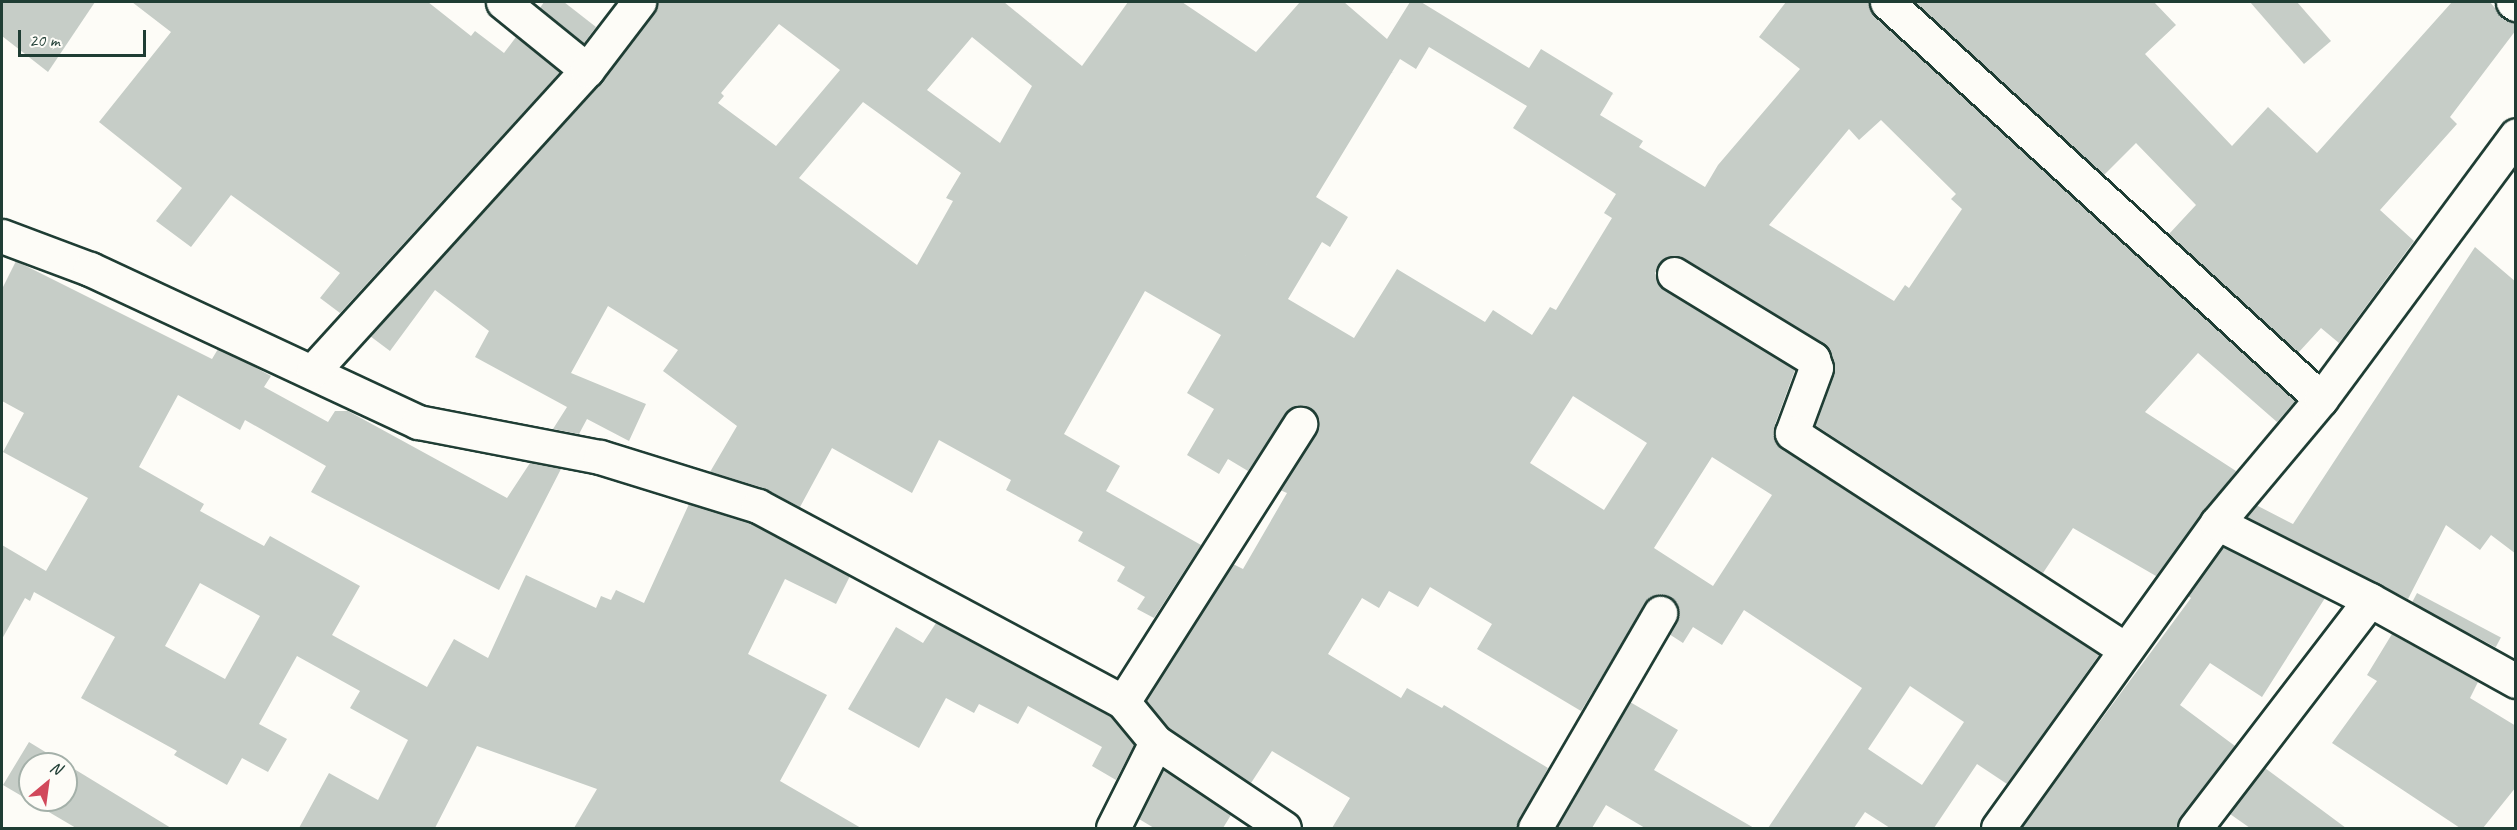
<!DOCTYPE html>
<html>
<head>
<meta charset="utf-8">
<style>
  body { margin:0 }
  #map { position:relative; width:2517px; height:830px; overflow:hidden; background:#fdfcf7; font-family:Caveat,sans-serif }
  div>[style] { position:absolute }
  .building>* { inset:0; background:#c6cdc7; transform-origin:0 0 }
  .roads { filter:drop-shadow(2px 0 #1f3d34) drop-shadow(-2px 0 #1f3d34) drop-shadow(0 2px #1f3d34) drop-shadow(0 -2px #1f3d34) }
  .minor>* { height:33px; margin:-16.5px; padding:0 16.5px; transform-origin:16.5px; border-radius:16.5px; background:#fdfcf7 }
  span { translate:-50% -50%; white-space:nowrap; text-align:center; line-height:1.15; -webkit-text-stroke:4.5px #fdfcf7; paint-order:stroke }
  .frame { position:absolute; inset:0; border:3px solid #1f3d34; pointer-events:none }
  .north { position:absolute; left:18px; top:752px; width:60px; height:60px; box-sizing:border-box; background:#fdfcf7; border:2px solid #a4b0a9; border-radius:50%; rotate:29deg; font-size:16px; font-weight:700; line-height:24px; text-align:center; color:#1f3d34 }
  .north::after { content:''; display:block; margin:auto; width:21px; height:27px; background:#d1495b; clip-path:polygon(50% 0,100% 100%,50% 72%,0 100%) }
  .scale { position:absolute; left:18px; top:30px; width:128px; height:27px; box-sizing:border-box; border:3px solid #1f3d34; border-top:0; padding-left:8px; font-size:18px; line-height:21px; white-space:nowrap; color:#1f3d34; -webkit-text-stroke:4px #fdfcf7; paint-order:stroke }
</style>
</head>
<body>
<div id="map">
  <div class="building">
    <i style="clip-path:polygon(2px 2px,95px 2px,48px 72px,2px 36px)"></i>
    <i style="clip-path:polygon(132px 2px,428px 2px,471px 36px,475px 31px,504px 53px,516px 37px,560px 72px,340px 313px,320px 298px,340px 273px,231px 195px,191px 247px,156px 221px,182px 188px,99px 122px,171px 32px)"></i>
    <i style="clip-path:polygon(544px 2px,564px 2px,596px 27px,584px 43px,540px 8px)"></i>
    <i style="clip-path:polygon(evenodd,657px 2px,1004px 2px,1082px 66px,1128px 2px,1182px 2px,1256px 52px,1300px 2px,1344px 2px,1387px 39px,1410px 2px,1421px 2px,1529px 68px,1541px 49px,1613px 93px,1600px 115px,1643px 141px,1639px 147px,1705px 187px,1718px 165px,1800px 69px,1759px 37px,1786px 2px,1869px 2px,1874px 16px,2295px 401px,2277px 422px,2198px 353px,2145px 412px,2236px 471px,2156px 576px,2073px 528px,2043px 573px,1815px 425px,1834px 374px,1831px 353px,1823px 343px,1684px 258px,1666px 257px,1655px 273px,1664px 290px,1795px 370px,1774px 427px,1773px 435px,1781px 448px,2099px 655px,2007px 784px,1977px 764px,1934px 828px,1890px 828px,1865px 812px,1854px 828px,1768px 828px,1862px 688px,1744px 610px,1722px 645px,1693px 627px,1683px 643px,1669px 634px,1679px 614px,1676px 603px,1661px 594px,1650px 597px,1581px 711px,1477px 649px,1492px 624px,1430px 587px,1418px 607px,1389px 591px,1379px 608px,1362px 598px,1328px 654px,1401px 698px,1407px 688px,1442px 708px,1444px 705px,1548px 768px,1516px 828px,1332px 828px,1350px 798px,1272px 751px,1251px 783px,1169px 728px,1146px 701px,1233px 564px,1243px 569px,1287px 493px,1280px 490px,1319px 424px,1310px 408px,1291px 408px,1248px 471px,1228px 459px,1219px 474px,1187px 455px,1214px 409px,1187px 393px,1221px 335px,1145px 291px,1064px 434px,1120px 466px,1106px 491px,1201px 545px,1154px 618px,1137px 609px,1145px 597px,1117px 581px,1125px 567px,1078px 541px,1083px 532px,1006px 490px,1011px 480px,939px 440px,912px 493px,832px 448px,800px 507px,764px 488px,710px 472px,737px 426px,663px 371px,678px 350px,608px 306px,571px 373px,646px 404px,629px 441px,587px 419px,579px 434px,553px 429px,567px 407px,475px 357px,489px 331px,435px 290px,390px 351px,370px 336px,601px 83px,654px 13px,657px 2px,779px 24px,840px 70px,776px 146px,718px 103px,724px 96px,721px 93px,779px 24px,657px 2px,972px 37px,1032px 86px,1000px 143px,927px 90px,972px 37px,657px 2px,1429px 47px,1527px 106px,1513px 128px,1616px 194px,1604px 213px,1612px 218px,1556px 310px,1550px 307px,1532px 335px,1493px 310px,1485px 322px,1397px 269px,1354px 338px,1288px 299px,1322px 242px,1330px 247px,1348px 217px,1316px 197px,1400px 59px,1416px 69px,1429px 47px,657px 2px,863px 102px,961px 173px,946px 198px,953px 201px,917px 265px,799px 178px,863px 102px,657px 2px,1881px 120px,1956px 194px,1951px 199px,1962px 209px,1909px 288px,1905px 285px,1894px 301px,1769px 225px,1849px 129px,1859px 140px,1881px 120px,657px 2px,1573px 396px,1647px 443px,1604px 510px,1530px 463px,1573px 396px,657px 2px,1712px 457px,1772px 495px,1713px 586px,1654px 548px,1712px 457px,657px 2px,1910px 686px,1964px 722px,1922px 785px,1868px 749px,1910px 686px)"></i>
    <i style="clip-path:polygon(1914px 2px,2154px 2px,2176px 25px,2145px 54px,2232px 146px,2268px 107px,2317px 153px,2452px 2px,2490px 2px,2503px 18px,2516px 23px,2516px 30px,2450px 117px,2457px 124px,2380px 210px,2414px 241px,2339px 343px,2321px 328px,2298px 353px,2169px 234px,2196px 205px,2136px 143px,2104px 175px)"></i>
    <i style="clip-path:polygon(2250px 2px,2297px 2px,2331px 41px,2304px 64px)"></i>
    <i style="clip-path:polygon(2475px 247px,2516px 282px,2516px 554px,2491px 535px,2480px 550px,2446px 525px,2408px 599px,2247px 517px,2256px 505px,2293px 524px)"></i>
    <i style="clip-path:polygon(evenodd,16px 261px,212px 359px,218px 349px,251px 365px,271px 376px,264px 387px,328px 422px,335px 411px,348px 411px,507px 498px,530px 463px,561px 469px,499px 590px,311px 492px,326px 466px,245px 420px,240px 430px,178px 395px,139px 467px,204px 504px,200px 511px,264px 546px,270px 536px,360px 586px,332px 635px,427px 687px,454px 639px,488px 658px,526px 575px,596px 608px,601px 596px,611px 600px,616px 590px,644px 603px,689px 504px,751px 523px,850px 576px,836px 604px,785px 579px,748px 654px,827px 695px,780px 781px,861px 828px,574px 828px,597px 789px,477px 746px,435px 828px,299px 828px,329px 773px,378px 800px,408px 740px,350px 708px,360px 691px,297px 656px,259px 724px,287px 739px,268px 772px,242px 758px,227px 785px,174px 755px,177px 751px,81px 698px,115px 637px,34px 592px,30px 601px,25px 598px,2px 639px,2px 545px,46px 571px,88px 498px,3px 452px,24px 413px,2px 401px,2px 289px,16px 261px,200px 583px,260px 616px,225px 679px,165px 646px,200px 583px)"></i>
    <i style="clip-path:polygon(2223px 547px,2325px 598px,2262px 697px,2210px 663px,2180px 705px,2235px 746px,2180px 817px,2177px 828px,2021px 828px,2191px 598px,2188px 596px)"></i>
    <i style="left:2417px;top:593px;width:95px;height:11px;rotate:28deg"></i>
    <i style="clip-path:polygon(936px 623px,1111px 717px,1134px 745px,1116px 780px,1092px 766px,1102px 747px,1028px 706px,1018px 724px,979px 704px,974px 713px,946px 698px,919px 748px,848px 709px,896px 627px,923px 643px)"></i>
    <i style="clip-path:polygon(2392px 634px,2478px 682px,2470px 698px,2516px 726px,2516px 787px,2483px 828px,2460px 828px,2332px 743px,2377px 681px,2367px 675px)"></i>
    <i style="clip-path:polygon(1630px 702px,1678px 730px,1654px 770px,1754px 828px,1645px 828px,1606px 805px,1592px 828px,1556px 828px)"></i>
    <i style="clip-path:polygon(29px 742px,65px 764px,30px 764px,30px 800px,66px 800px,66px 764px,171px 828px,76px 828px,3px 785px)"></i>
    <i style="clip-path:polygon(2265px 768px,2346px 828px,2250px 828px,2230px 814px)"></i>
    <i style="clip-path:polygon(1163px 769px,1231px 815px,1223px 828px,1154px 828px,1139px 819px)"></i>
  </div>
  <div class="roads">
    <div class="minor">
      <i style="left:503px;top:2px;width:108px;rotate:39deg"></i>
      <i style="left:1887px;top:2px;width:588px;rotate:42.45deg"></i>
      <i style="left:2513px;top:2px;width:4px;rotate:34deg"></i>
      <i style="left:2px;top:236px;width:94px;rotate:20.6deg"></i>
      <i style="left:90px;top:269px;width:362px;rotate:25deg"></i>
      <i style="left:418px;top:422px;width:185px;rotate:10.9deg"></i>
      <i style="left:600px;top:457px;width:165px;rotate:17.2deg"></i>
      <i style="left:758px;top:506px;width:414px;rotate:28.2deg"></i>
      <i style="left:1123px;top:702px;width:52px;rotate:50.5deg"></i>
      <i style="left:1156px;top:742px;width:154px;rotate:33.9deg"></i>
      <i style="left:1674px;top:274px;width:163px;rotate:31.4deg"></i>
      <i style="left:1813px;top:359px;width:9px;rotate:72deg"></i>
      <i style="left:1816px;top:368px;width:69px;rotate:110.3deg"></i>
      <i style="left:1792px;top:433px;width:397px;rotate:33deg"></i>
      <i style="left:313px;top:371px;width:407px;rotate:-47.7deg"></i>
      <i style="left:587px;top:70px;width:86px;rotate:-52.6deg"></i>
      <i style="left:2217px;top:523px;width:171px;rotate:26.7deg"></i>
      <i style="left:2370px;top:600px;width:167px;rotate:29deg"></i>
      <i style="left:1123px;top:702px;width:330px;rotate:-57.5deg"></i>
      <i style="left:1113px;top:828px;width:96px;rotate:-63.4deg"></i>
      <i style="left:1535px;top:828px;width:249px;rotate:-59.8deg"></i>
      <i style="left:1998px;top:828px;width:375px;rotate:-54.3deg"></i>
      <i style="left:2217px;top:523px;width:162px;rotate:-50deg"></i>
      <i style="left:2321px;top:399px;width:328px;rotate:-53.5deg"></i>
      <i style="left:2195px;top:828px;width:287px;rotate:-52.5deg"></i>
    </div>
  </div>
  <div class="frame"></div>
  <div class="north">N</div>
  <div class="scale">20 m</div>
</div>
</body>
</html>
